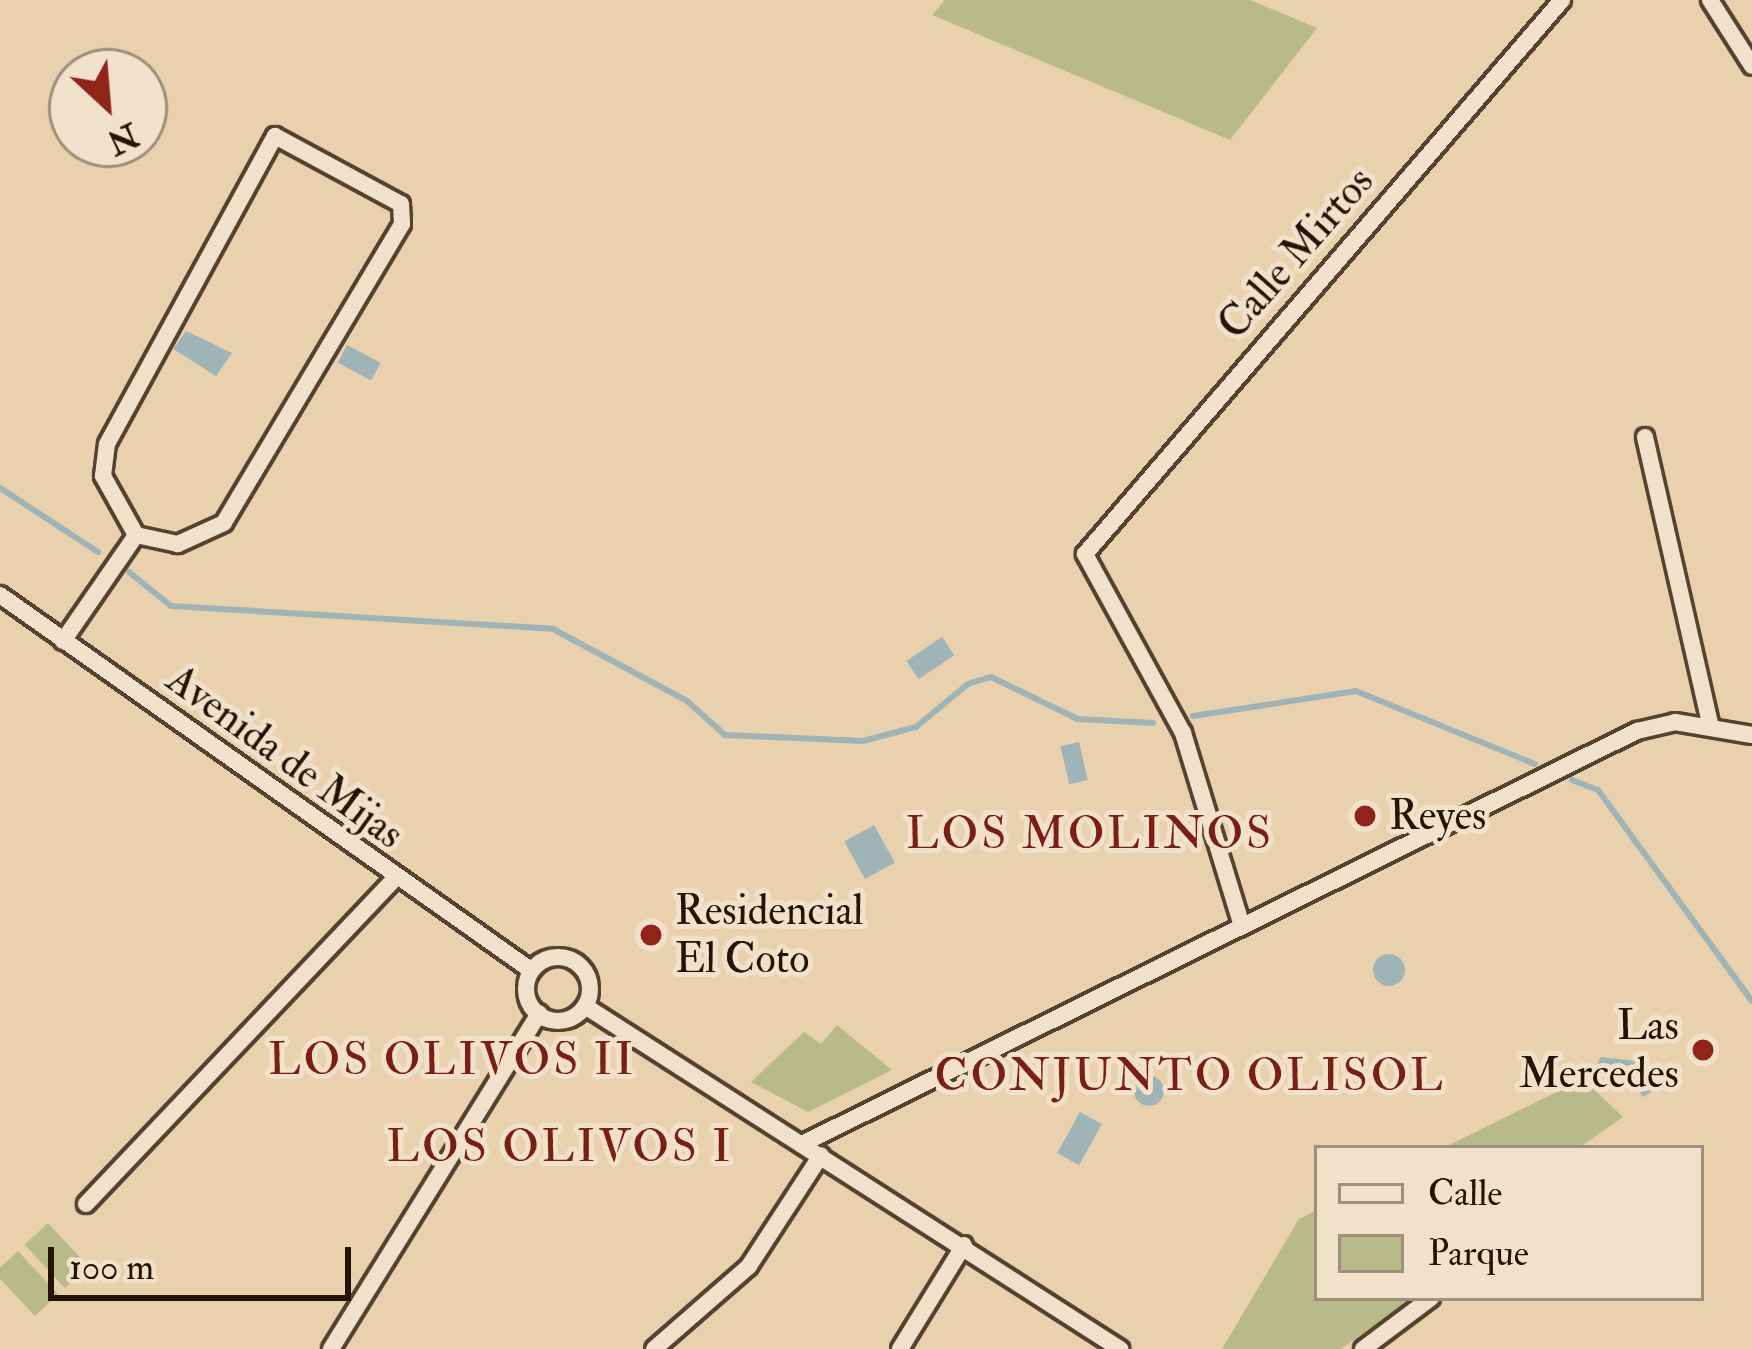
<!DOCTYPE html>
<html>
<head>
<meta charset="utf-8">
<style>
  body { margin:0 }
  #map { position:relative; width:1752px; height:1349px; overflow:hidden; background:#e9d1ae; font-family:"IM FELL Double Pica",serif }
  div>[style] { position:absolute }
  .green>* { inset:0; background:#b8bb89; transform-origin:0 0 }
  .water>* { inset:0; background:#9eb4b7; transform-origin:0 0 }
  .round { border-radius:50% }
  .stream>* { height:6px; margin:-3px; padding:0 3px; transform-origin:3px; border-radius:3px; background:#9eb4b7 }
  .roads { filter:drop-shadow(3px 0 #554231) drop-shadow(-3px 0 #554231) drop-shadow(0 3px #554231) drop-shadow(0 -3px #554231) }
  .minor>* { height:16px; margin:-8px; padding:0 8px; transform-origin:8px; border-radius:8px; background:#f1e1ca }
  .minor>.ring { margin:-8px; padding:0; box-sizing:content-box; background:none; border:16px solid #f1e1ca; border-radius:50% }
  .dots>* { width:33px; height:33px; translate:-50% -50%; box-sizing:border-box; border:6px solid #f1e1ca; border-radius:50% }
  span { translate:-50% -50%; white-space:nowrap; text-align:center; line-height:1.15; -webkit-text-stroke:10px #f1e1ca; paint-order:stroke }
  .street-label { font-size:42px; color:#241307 }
  .poi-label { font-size:42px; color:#241307 }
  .left { translate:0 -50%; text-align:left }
  .right { translate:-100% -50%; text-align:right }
  .neighbourhood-label { font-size:45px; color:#7a1f14; letter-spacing:3px }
  .legend { position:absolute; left:1314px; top:1145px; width:390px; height:156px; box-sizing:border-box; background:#f1e1ca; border:3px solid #9f8f7c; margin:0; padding:15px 21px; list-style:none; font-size:36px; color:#241307 }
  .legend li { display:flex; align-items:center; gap:24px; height:60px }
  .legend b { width:60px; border:3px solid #9f8f7c }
  .north { position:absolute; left:48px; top:48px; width:120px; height:120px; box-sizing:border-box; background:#f1e1ca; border:3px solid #9f8f7c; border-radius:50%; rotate:154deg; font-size:33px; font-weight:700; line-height:48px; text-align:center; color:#241307 }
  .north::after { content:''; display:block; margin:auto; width:42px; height:54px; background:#8f2418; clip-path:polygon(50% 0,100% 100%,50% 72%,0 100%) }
  .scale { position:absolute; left:48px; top:1247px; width:303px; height:54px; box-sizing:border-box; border:6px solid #241307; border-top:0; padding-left:15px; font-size:36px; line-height:42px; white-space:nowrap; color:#241307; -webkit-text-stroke:9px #f1e1ca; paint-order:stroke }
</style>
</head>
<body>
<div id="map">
  <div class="green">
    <i style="clip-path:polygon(945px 0,1250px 0,1317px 28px,1230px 140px,932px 15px)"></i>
    <i style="clip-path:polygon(837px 1025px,892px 1070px,808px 1112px,751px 1082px,804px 1032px,821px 1044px)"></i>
    <i style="clip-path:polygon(1583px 1079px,1623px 1117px,1579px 1148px,1443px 1148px)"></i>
    <i style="clip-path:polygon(1317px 1210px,1317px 1298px,1413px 1298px,1341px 1349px,1222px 1349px,1299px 1219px)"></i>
    <i style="left:48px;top:1223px;width:59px;height:32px;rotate:47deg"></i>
    <i style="left:18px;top:1251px;width:59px;height:32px;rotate:47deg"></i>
  </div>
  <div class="water">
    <i style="clip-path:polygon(186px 331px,232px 353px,216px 376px,173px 349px)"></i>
    <i style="left:347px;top:345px;width:38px;height:20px;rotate:28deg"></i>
    <i style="left:942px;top:637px;width:22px;height:43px;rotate:56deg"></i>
    <i style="left:1079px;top:742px;width:39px;height:19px;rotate:77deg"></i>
    <i style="left:874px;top:825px;width:43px;height:34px;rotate:61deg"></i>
    <i class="round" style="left:1373px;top:954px;width:32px;height:32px"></i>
    <i style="clip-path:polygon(1600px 1057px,1646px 1062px,1661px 1085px,1643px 1097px,1633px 1082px,1595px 1074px)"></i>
    <i class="round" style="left:1134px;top:1076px;width:30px;height:30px"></i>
    <i style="left:1080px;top:1112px;width:25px;height:47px;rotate:29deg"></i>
  </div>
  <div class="stream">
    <i style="left:0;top:488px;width:117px;rotate:33.1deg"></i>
    <i style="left:129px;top:572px;width:54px;rotate:39deg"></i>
    <i style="left:171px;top:606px;width:383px;rotate:3.4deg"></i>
    <i style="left:553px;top:629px;width:152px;rotate:28.2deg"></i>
    <i style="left:687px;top:701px;width:51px;rotate:41.8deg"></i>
    <i style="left:725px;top:735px;width:138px;rotate:2.5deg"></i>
    <i style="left:863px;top:741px;width:55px;rotate:-14.8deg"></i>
    <i style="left:916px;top:727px;width:67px;rotate:-39.6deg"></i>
    <i style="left:968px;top:684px;width:24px;rotate:-17deg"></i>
    <i style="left:991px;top:677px;width:97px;rotate:25.8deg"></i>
    <i style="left:1078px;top:719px;width:75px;rotate:3.1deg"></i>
    <i style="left:1193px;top:716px;width:165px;rotate:-8.7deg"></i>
    <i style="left:1356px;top:691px;width:193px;rotate:22.2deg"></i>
    <i style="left:1572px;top:780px;width:28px;rotate:21deg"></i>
    <i style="left:1598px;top:790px;width:261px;rotate:53.9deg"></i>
  </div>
  <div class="roads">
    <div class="minor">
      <i style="left:1710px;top:0;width:78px;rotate:57.5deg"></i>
      <i style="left:275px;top:136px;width:143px;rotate:28.4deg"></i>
      <i style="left:401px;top:204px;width:20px;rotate:87deg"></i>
      <i style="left:402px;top:224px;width:348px;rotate:120.8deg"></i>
      <i style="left:224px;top:523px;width:51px;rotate:155.5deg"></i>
      <i style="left:178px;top:544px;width:43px;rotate:-167.9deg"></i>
      <i style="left:136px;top:535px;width:68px;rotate:-119.2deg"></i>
      <i style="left:103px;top:476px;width:32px;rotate:-83deg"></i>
      <i style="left:107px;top:444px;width:351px;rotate:-61.4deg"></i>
      <i style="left:1645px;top:437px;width:294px;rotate:77.2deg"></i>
      <i style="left:0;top:595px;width:651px;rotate:35.25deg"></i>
      <i style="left:63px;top:641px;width:129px;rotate:-55.4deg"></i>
      <i style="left:1242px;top:926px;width:202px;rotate:-107deg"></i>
      <i style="left:1183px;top:733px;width:204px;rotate:-118.7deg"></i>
      <i style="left:1085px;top:554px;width:731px;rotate:-49.27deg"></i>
      <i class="ring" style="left:526px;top:957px;width:48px;height:48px"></i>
      <i style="left:585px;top:1006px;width:636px;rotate:32.66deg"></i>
      <i style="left:802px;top:1144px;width:932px;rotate:-26.32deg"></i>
      <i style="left:1637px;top:731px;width:39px;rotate:-13deg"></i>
      <i style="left:1675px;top:722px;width:78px;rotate:9.6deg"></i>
      <i style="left:86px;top:1204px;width:447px;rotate:-46.5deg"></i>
      <i style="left:331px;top:1349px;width:395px;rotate:-58.2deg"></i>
      <i style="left:654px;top:1349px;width:126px;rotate:-41.1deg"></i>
      <i style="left:749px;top:1266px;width:132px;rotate:-57deg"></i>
      <i style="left:900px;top:1349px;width:122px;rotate:-58.4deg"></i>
      <i style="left:1363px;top:1349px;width:85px;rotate:-36.9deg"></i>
    </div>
  </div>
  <div class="dots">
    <i style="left:1365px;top:816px;background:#8f2418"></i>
    <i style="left:651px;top:935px;background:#8f2418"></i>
    <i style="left:1703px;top:1050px;background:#8f2418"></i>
  </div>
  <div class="street-label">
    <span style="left:1296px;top:253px;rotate:-49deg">Calle Mirtos</span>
    <span style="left:285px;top:757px;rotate:36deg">Avenida de Mijas</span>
  </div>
  <div class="poi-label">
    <span class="left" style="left:1389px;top:816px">Reyes</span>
    <span class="left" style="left:675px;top:935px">Residencial<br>El Coto</span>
    <span class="right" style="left:1679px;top:1050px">Las<br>Mercedes</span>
  </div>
  <div class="neighbourhood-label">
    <span style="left:1090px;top:835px">LOS MOLINOS</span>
    <span style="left:452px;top:1061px">LOS OLIVOS II</span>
    <span style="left:1190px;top:1077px">CONJUNTO OLISOL</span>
    <span style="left:560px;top:1148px">LOS OLIVOS I</span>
  </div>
  <ul class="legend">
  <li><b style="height:15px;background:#f1e1ca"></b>Calle</li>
  <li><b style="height:33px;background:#b8bb89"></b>Parque</li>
  </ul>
  <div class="north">N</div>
  <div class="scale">100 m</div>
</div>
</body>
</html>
